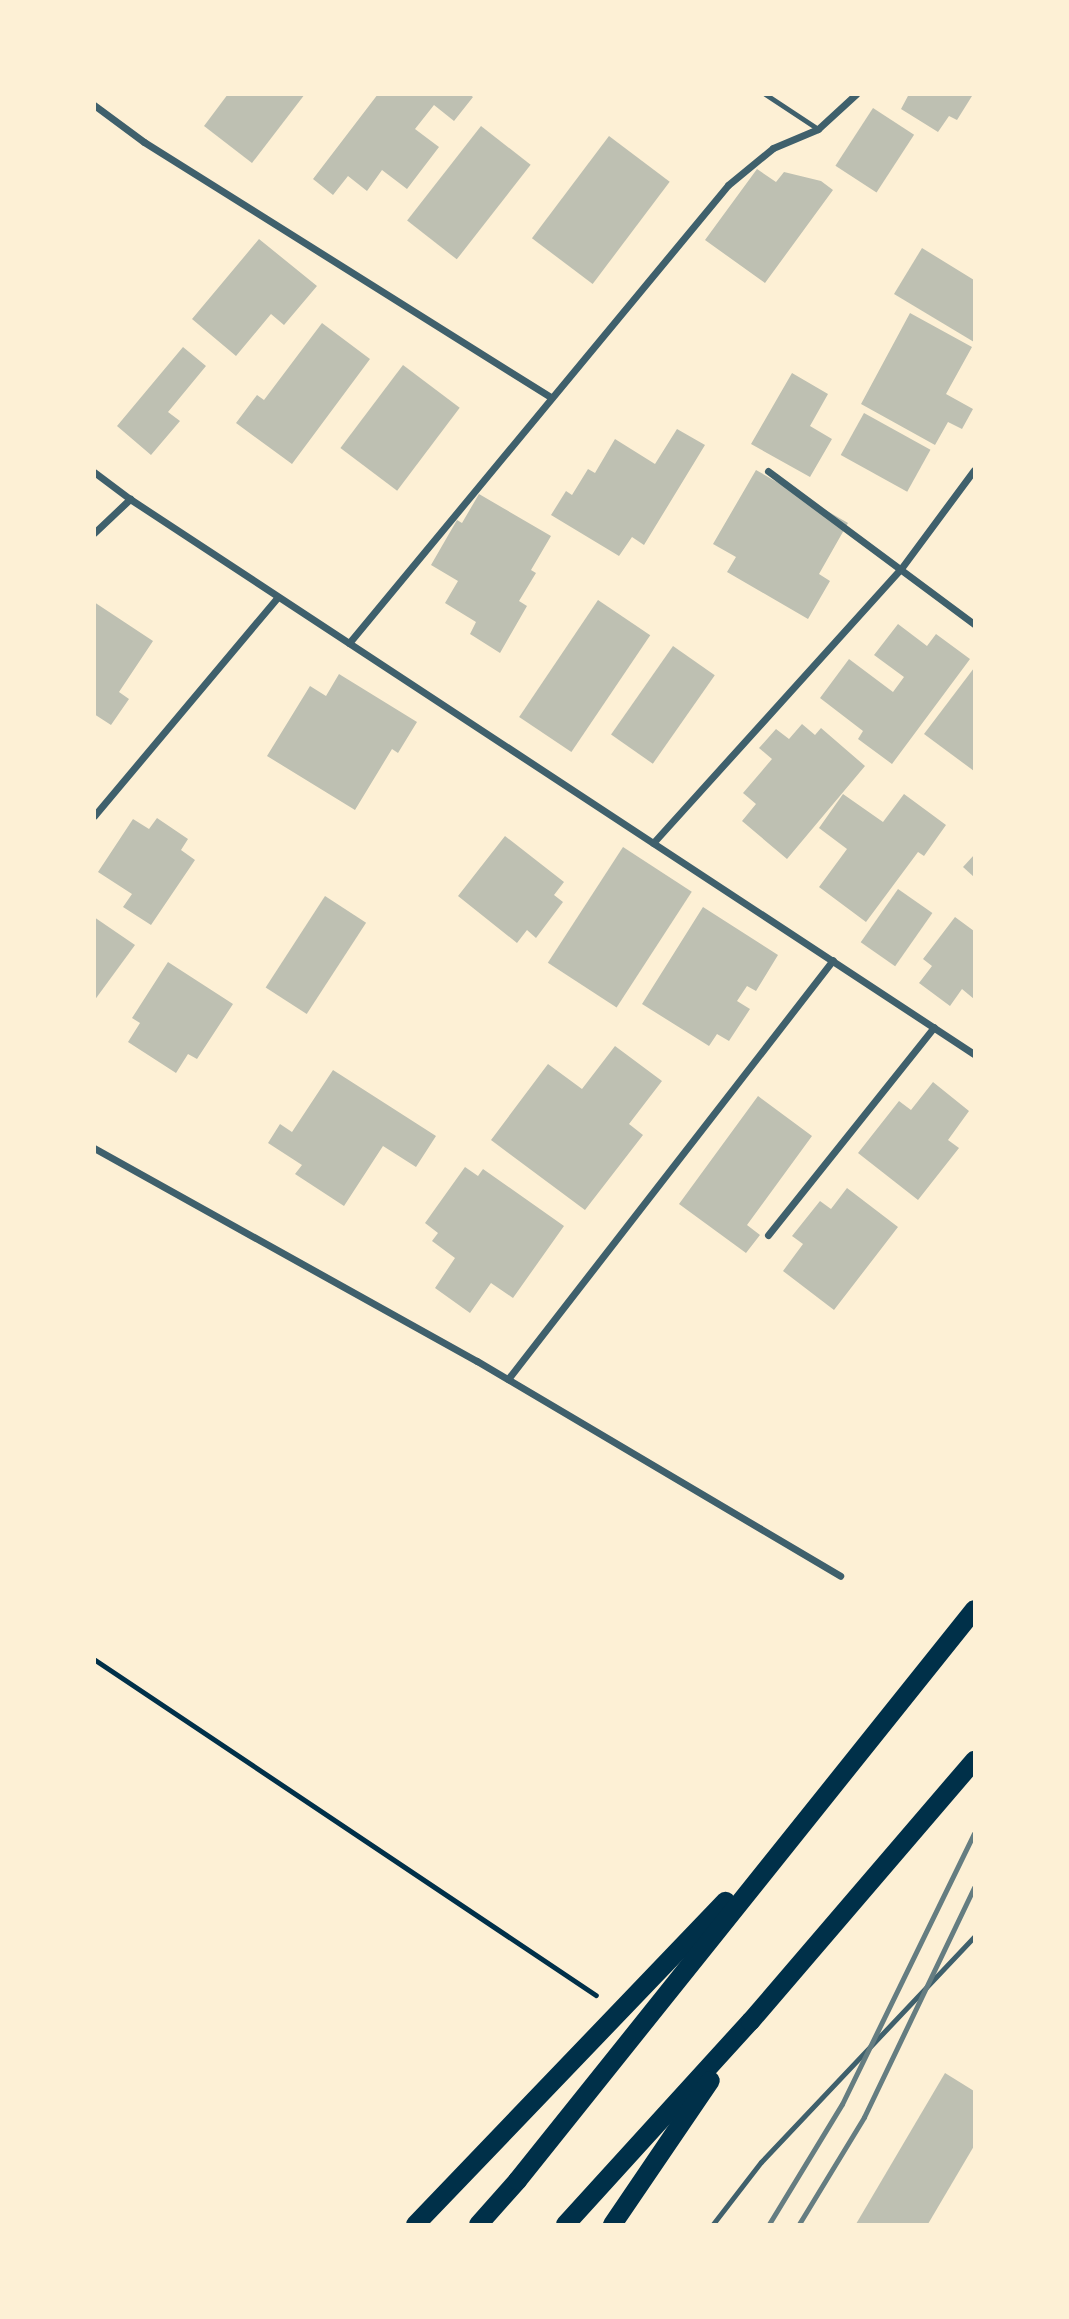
<!DOCTYPE html>
<html>
<head>
<meta charset="utf-8">
<style>
  body { margin:0 }
  #map { position:relative; width:1069px; height:2319px; overflow:hidden; background:#fdf0d5; font-family:Quicksand,sans-serif }
  div>[style] { position:absolute }
  .building>* { inset:0; background:#bec0b2; transform-origin:0 0 }
  .path>* { height:4.5px; margin:-2.25px; padding:0 2.25px; transform-origin:2.25px; border-radius:2.25px; background:#003049 }
  .service>* { height:5px; margin:-2.5px; padding:0 2.5px; transform-origin:2.5px; border-radius:2.5px; background:#3f606c }
  .minor>* { height:7px; margin:-3.5px; padding:0 3.5px; transform-origin:3.5px; border-radius:3.5px; background:#3f606c }
  .trunk>* { height:19px; margin:-9.5px; padding:0 9.5px; transform-origin:9.5px; border-radius:9.5px; background:#003049 }
  .rail>* { height:5px; margin:-2.5px; padding:0 2.5px; transform-origin:2.5px; border-radius:2.5px; background:#657d81 }
  span { translate:-50% -50%; white-space:nowrap; text-align:center; line-height:1.15; -webkit-text-stroke:5px #fdf0d5; paint-order:stroke }
  .frame { position:absolute; inset:0; border:96px solid #fdf0d5; pointer-events:none }
</style>
</head>
<body>
<div id="map">
  <div class="building">
    <i style="clip-path:polygon(228px 94px,305px 94px,252px 163px,204px 126px)"></i>
    <i style="clip-path:polygon(378px 94px,469px 94px,473px 97px,454px 121px,434px 105px,415px 129px,439px 147px,407px 189px,382px 170px,367px 191px,348px 176px,333px 195px,313px 179px)"></i>
    <i style="clip-path:polygon(909px 94px,970px 94px,972px 96px,957px 120px,949px 116px,938px 132px,901px 109px)"></i>
    <i style="left:873px;top:108px;width:49px;height:69px;rotate:33deg"></i>
    <i style="left:481px;top:126px;width:63px;height:120px;rotate:38deg"></i>
    <i style="left:609px;top:136px;width:76px;height:128px;rotate:37deg"></i>
    <i style="clip-path:polygon(757px 169px,776px 182px,784px 172px,821px 181px,833px 190px,765px 283px,705px 240px)"></i>
    <i style="clip-path:polygon(259px 239px,317px 286px,284px 325px,271px 314px,236px 356px,192px 319px)"></i>
    <i style="clip-path:polygon(922px 248px,974px 280px,974px 342px,894px 294px)"></i>
    <i style="clip-path:polygon(910px 313px,972px 347px,946px 394px,973px 409px,962px 429px,948px 422px,935px 445px,861px 404px)"></i>
    <i style="clip-path:polygon(322px 323px,370px 359px,292px 464px,236px 423px,257px 395px,264px 400px)"></i>
    <i style="clip-path:polygon(183px 347px,206px 366px,168px 412px,180px 421px,151px 455px,117px 426px)"></i>
    <i style="left:403px;top:365px;width:71px;height:104px;rotate:37deg"></i>
    <i style="clip-path:polygon(792px 373px,828px 394px,810px 426px,832px 439px,810px 477px,751px 444px)"></i>
    <i style="left:864px;top:413px;width:76px;height:48px;rotate:29deg"></i>
    <i style="clip-path:polygon(677px 429px,705px 445px,644px 545px,632px 537px,619px 556px,551px 515px,566px 491px,572px 495px,588px 469px,595px 473px,615px 439px,655px 464px)"></i>
    <i style="clip-path:polygon(756px 470px,848px 523px,819px 574px,830px 581px,808px 619px,727px 572px,736px 557px,713px 544px)"></i>
    <i style="clip-path:polygon(479px 494px,551px 536px,531px 570px,536px 573px,519px 601px,527px 606px,500px 653px,470px 634px,476px 622px,445px 603px,458px 581px,431px 565px,457px 520px,462px 523px)"></i>
    <i style="left:598px;top:600px;width:63px;height:141px;rotate:34deg"></i>
    <i style="clip-path:polygon(94px 602px,153px 641px,119px 692px,129px 699px,111px 725px,94px 714px)"></i>
    <i style="clip-path:polygon(898px 624px,927px 646px,936px 634px,970px 659px,892px 764px,858px 739px,863px 731px,820px 698px,849px 659px,893px 692px,904px 677px,874px 655px)"></i>
    <i style="left:673px;top:646px;width:51px;height:108px;rotate:35deg"></i>
    <i style="clip-path:polygon(974px 668px,974px 771px,924px 734px)"></i>
    <i style="clip-path:polygon(339px 674px,417px 722px,398px 753px,392px 749px,355px 810px,267px 756px,310px 686px,326px 696px)"></i>
    <i style="clip-path:polygon(802px 724px,815px 735px,821px 728px,865px 766px,787px 859px,742px 821px,756px 804px,743px 793px,772px 759px,759px 748px,776px 729px,789px 739px)"></i>
    <i style="clip-path:polygon(843px 794px,883px 822px,904px 794px,946px 825px,924px 856px,918px 852px,866px 922px,819px 887px,847px 849px,819px 828px)"></i>
    <i style="clip-path:polygon(157px 818px,188px 839px,181px 850px,195px 860px,151px 925px,123px 907px,132px 894px,98px 872px,133px 819px,149px 829px)"></i>
    <i style="clip-path:polygon(505px 836px,564px 882px,554px 895px,563px 902px,536px 938px,527px 930px,517px 943px,458px 896px)"></i>
    <i style="left:623px;top:847px;width:82px;height:138px;rotate:33deg"></i>
    <i style="clip-path:polygon(974px 855px,974px 877px,963px 867px)"></i>
    <i style="left:898px;top:889px;width:42px;height:65px;rotate:35deg"></i>
    <i style="left:325px;top:896px;width:49px;height:109px;rotate:33deg"></i>
    <i style="clip-path:polygon(703px 907px,778px 955px,756px 991px,747px 986px,737px 1001px,750px 1009px,729px 1041px,717px 1034px,709px 1046px,642px 1004px)"></i>
    <i style="clip-path:polygon(94px 917px,135px 945px,94px 1001px)"></i>
    <i style="clip-path:polygon(955px 917px,974px 931px,974px 999px,962px 989px,950px 1006px,919px 983px,932px 966px,923px 959px)"></i>
    <i style="clip-path:polygon(168px 962px,233px 1004px,197px 1059px,188px 1054px,176px 1073px,128px 1042px,140px 1023px,132px 1018px)"></i>
    <i style="clip-path:polygon(615px 1046px,662px 1081px,629px 1124px,643px 1135px,585px 1210px,491px 1140px,548px 1064px,582px 1089px)"></i>
    <i style="clip-path:polygon(333px 1070px,436px 1136px,416px 1167px,383px 1146px,344px 1206px,295px 1174px,302px 1165px,268px 1143px,280px 1124px,292px 1132px)"></i>
    <i style="clip-path:polygon(933px 1082px,969px 1111px,948px 1140px,959px 1148px,918px 1200px,858px 1153px,899px 1101px,911px 1110px)"></i>
    <i style="clip-path:polygon(758px 1096px,812px 1136px,747px 1225px,760px 1235px,746px 1253px,679px 1204px)"></i>
    <i style="clip-path:polygon(465px 1167px,478px 1176px,483px 1169px,564px 1226px,513px 1298px,491px 1283px,470px 1313px,435px 1288px,455px 1258px,432px 1241px,438px 1233px,425px 1223px)"></i>
    <i style="clip-path:polygon(847px 1188px,898px 1227px,834px 1310px,783px 1271px,803px 1244px,792px 1236px,820px 1201px,831px 1209px)"></i>
    <i style="clip-path:polygon(945px 2073px,974px 2091px,974px 2146px,928px 2224px,856px 2224px)"></i>
  </div>
  <div class="path">
    <i style="left:94px;top:1659px;width:604px;rotate:33.8deg"></i>
  </div>
  <div class="service">
    <i style="left:765px;top:94px;width:64px;rotate:33.4deg"></i>
    <i style="left:713px;top:2224px;width:78px;rotate:-52.3deg"></i>
    <i style="left:761px;top:2162px;width:310px;rotate:-46.6deg"></i>
  </div>
  <div class="minor">
    <i style="left:94px;top:105px;width:62px;rotate:36.5deg"></i>
    <i style="left:144px;top:142px;width:479px;rotate:32.1deg"></i>
    <i style="left:768px;top:471px;width:257px;rotate:36.6deg"></i>
    <i style="left:94px;top:472px;width:45px;rotate:36.9deg"></i>
    <i style="left:130px;top:499px;width:1010px;rotate:33.33deg"></i>
    <i style="left:94px;top:533px;width:50px;rotate:-43.4deg"></i>
    <i style="left:349px;top:643px;width:594px;rotate:-50.39deg"></i>
    <i style="left:728px;top:185px;width:58px;rotate:-39.4deg"></i>
    <i style="left:773px;top:148px;width:49px;rotate:-22.9deg"></i>
    <i style="left:818px;top:129px;width:52px;rotate:-42.6deg"></i>
    <i style="left:94px;top:816px;width:286px;rotate:-50deg"></i>
    <i style="left:653px;top:843px;width:368px;rotate:-47.9deg"></i>
    <i style="left:900px;top:570px;width:124px;rotate:-53.5deg"></i>
    <i style="left:94px;top:1148px;width:438px;rotate:29.1deg"></i>
    <i style="left:477px;top:1361px;width:422px;rotate:30.6deg"></i>
    <i style="left:768px;top:1235px;width:266px;rotate:-51.4deg"></i>
    <i style="left:508px;top:1379px;width:530px;rotate:-52.2deg"></i>
  </div>
  <div class="trunk">
    <i style="left:415px;top:2224px;width:448px;rotate:-46.2deg"></i>
    <i style="left:478px;top:2224px;width:59px;rotate:-48.4deg"></i>
    <i style="left:517px;top:2180px;width:731px;rotate:-51.33deg"></i>
    <i style="left:565px;top:2224px;width:275px;rotate:-47.7deg"></i>
    <i style="left:750px;top:2021px;width:344px;rotate:-49.4deg"></i>
    <i style="left:612px;top:2224px;width:174px;rotate:-55.8deg"></i>
  </div>
  <div class="rail">
    <i style="left:769px;top:2224px;width:140px;rotate:-58.7deg"></i>
    <i style="left:842px;top:2104px;width:301px;rotate:-64deg"></i>
    <i style="left:799px;top:2224px;width:125px;rotate:-58.7deg"></i>
    <i style="left:864px;top:2117px;width:255px;rotate:-64.4deg"></i>
  </div>
  <div class="frame"></div>
</div>
</body>
</html>
